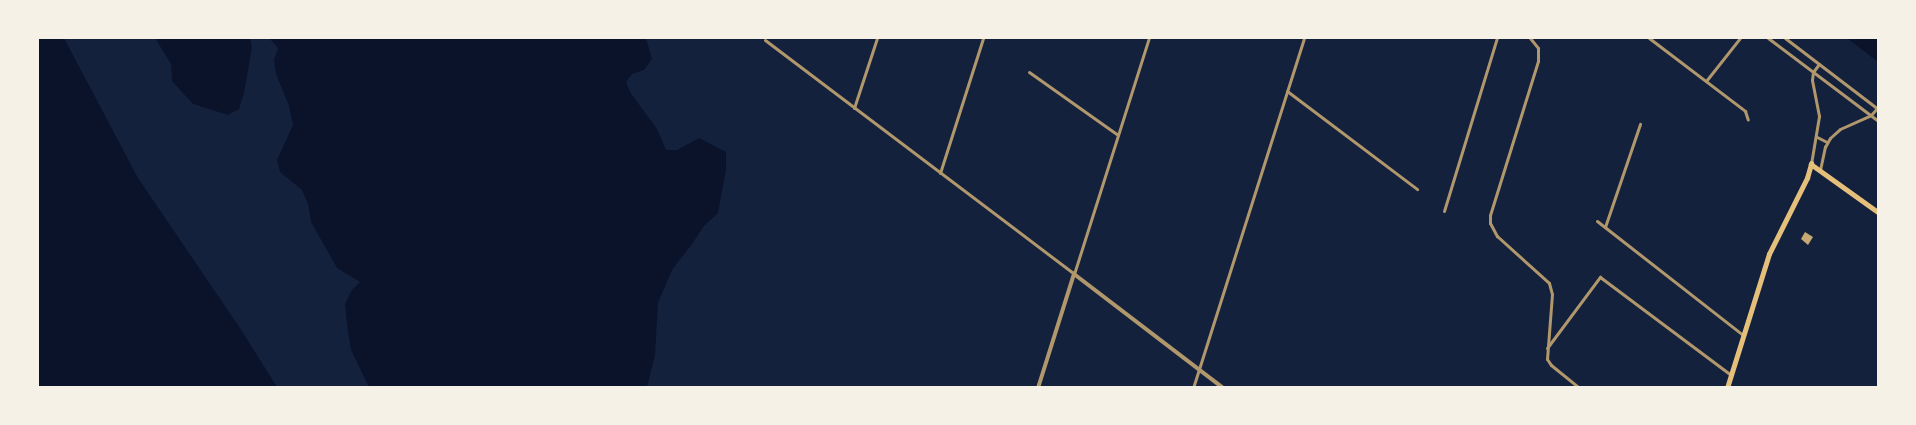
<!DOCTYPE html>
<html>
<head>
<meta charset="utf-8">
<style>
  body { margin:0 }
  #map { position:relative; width:1916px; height:425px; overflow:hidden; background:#14213d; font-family:"PT Sans Narrow",sans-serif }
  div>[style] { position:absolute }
  .water>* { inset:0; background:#0b132b }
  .building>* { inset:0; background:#c6a872 }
  .minor>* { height:3px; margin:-1.5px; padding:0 1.5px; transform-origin:1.5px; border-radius:1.5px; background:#b1986c }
  .tertiary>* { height:4px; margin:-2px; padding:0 2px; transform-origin:2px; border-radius:2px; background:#b1986c }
  .secondary>* { height:4.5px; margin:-2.25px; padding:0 2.25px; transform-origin:2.25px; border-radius:2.25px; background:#e5c07b }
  span { translate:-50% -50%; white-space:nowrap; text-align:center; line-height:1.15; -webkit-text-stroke:4.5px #f6f1e7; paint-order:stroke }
  .frame { position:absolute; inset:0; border:39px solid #f6f1e7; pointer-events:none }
</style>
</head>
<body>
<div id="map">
  <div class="water">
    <i style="clip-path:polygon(38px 38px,64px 38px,138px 178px,242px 331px,277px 387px,38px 387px)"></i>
    <i style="clip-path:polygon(155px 38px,250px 38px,252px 47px,244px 93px,239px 109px,228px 115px,193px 104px,172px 81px,171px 64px)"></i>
    <i style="clip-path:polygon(269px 38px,646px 38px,652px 59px,644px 70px,632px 74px,626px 82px,630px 92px,657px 129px,666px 150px,677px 150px,699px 138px,726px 152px,726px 170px,718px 213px,704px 226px,692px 244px,672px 270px,658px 303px,655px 355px,647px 387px,369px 387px,351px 350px,347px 325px,345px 304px,352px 290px,360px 282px,337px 268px,311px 222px,308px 204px,302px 190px,280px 172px,277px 160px,293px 125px,289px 106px,276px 74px,274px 60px,278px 48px)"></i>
    <i style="clip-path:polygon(1847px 38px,1878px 38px,1878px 62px)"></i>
  </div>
  <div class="building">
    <i style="clip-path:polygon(1805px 232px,1813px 237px,1808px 245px,1801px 239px)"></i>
  </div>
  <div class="minor">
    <i style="left:1530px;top:38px;width:13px;rotate:51deg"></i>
    <i style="left:1538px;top:48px;width:13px;rotate:90deg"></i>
    <i style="left:1538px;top:61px;width:161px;rotate:107.3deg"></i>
    <i style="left:1490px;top:215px;width:8px;rotate:90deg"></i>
    <i style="left:1490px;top:223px;width:15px;rotate:62deg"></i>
    <i style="left:1497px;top:236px;width:70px;rotate:42.1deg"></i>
    <i style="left:1549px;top:283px;width:11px;rotate:75deg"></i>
    <i style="left:1552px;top:294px;width:65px;rotate:94.4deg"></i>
    <i style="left:1547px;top:359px;width:7px;rotate:56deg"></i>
    <i style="left:1551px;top:365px;width:36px;rotate:39deg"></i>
    <i style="left:1649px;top:38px;width:121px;rotate:37.2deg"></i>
    <i style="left:1745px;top:111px;width:9px;rotate:72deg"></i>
    <i style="left:1768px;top:38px;width:138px;rotate:37deg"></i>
    <i style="left:1785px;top:38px;width:117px;rotate:37.4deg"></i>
    <i style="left:765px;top:40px;width:388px;rotate:37.1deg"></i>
    <i style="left:1074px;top:274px;width:248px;rotate:-72.4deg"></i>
    <i style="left:1029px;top:72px;width:109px;rotate:35.3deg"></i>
    <i style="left:1706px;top:81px;width:55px;rotate:-51.7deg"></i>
    <i style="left:1287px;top:91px;width:163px;rotate:37deg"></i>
    <i style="left:854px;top:108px;width:74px;rotate:-71.8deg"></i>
    <i style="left:1817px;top:137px;width:11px;rotate:27deg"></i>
    <i style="left:1811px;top:164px;width:49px;rotate:-80.5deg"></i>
    <i style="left:1819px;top:116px;width:37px;rotate:-101deg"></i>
    <i style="left:1812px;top:80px;width:8px;rotate:-83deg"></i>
    <i style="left:1813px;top:72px;width:10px;rotate:-53deg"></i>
    <i style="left:1820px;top:170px;width:24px;rotate:-78deg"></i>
    <i style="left:1825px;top:147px;width:10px;rotate:-61deg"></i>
    <i style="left:1830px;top:138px;width:13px;rotate:-42deg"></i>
    <i style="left:1840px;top:129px;width:34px;rotate:-24deg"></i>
    <i style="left:1871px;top:115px;width:9px;rotate:-49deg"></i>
    <i style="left:940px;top:173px;width:142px;rotate:-72.3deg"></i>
    <i style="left:1444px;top:211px;width:181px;rotate:-73deg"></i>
    <i style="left:1597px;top:221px;width:185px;rotate:38deg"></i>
    <i style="left:1605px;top:227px;width:109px;rotate:-71.2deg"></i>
    <i style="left:1547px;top:348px;width:89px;rotate:-53.3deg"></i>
    <i style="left:1600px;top:277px;width:164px;rotate:36.8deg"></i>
    <i style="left:1193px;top:388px;width:367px;rotate:-72.4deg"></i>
  </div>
  <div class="tertiary">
    <i style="left:1038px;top:388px;width:120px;rotate:-72.5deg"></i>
    <i style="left:1074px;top:274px;width:188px;rotate:37.4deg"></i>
  </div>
  <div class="secondary">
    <i style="left:1727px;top:388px;width:140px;rotate:-72.6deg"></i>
    <i style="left:1769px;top:254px;width:85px;rotate:-63.4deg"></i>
    <i style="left:1807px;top:178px;width:15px;rotate:-74deg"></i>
    <i style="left:1811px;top:164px;width:82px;rotate:35.6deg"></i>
  </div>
  <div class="frame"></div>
</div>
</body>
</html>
